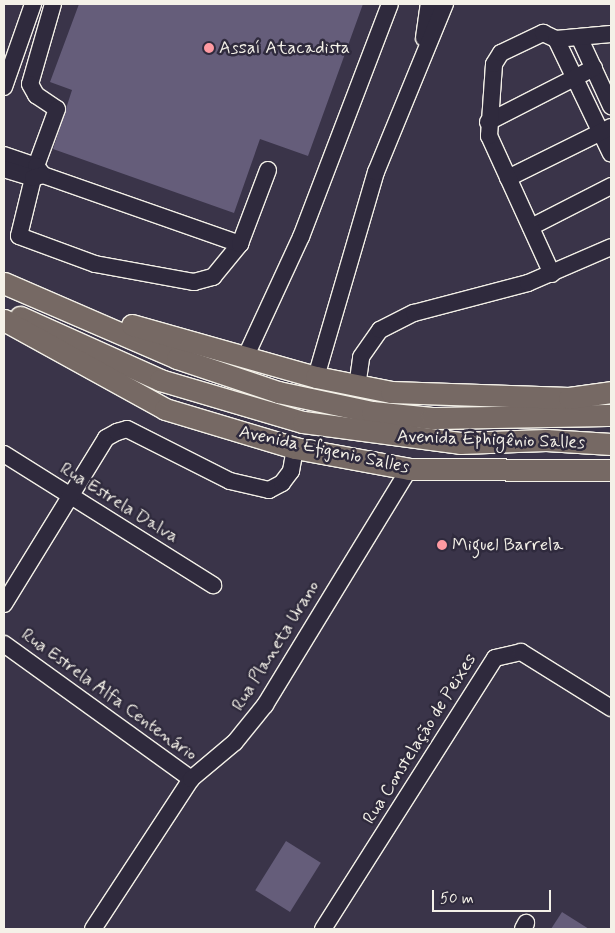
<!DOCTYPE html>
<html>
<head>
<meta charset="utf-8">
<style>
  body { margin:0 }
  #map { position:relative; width:615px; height:933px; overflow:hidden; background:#3a3449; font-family:Mynerve,sans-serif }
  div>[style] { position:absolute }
  .building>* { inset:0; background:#655d7a; transform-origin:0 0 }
  .roads { filter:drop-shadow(1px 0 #f4f1e8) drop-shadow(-1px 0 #f4f1e8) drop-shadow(0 1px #f4f1e8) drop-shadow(0 -1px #f4f1e8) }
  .minor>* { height:16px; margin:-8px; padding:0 8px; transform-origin:8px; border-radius:8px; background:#2f2a3d }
  .major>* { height:21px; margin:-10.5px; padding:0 10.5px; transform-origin:10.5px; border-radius:10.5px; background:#766964 }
  .dots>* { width:14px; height:14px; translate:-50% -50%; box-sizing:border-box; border:2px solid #2f2a3d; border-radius:50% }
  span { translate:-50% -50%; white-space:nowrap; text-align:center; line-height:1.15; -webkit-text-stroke:5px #2f2a3d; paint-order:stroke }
  .poi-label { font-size:18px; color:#f4f1e8 }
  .left { translate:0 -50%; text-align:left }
  .street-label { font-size:18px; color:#f4f1e8 }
  .frame { position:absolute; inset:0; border:5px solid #f4f1e8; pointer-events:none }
  .scale { position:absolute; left:432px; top:890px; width:119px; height:22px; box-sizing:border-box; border:2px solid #f4f1e8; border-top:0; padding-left:6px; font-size:15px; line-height:18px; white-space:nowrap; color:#f4f1e8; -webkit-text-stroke:4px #2f2a3d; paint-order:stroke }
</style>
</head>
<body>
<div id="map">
  <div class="building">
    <i style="clip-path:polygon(79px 4px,363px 4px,308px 156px,260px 139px,234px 213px,53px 149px,72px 90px,50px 82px)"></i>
    <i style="left:286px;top:841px;width:41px;height:58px;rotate:32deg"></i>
    <i style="clip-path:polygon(562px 912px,589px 929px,551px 929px)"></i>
  </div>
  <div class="roads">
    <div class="minor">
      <i style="left:53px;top:4px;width:83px;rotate:106deg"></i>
      <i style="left:30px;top:84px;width:13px;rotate:61deg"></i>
      <i style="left:36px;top:95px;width:25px;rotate:34deg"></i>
      <i style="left:57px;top:109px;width:61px;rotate:110.2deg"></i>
      <i style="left:36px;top:166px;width:72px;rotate:103.7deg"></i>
      <i style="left:19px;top:236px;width:81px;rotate:20.2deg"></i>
      <i style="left:95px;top:264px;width:101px;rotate:10.3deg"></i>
      <i style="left:194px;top:282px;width:20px;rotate:-15deg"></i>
      <i style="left:213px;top:277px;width:43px;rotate:-50.7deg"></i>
      <i style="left:424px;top:38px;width:34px;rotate:-82deg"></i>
      <i style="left:556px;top:39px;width:127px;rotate:64.4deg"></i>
      <i style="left:580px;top:39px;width:74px;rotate:65.2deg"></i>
      <i style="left:4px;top:87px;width:88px;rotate:-70.7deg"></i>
      <i style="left:488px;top:122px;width:119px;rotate:-27deg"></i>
      <i style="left:4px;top:155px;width:34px;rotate:19deg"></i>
      <i style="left:36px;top:166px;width:11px;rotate:52deg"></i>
      <i style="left:43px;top:175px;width:209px;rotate:19.3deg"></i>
      <i style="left:240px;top:244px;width:79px;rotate:-69.3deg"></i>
      <i style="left:4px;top:169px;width:30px;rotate:17deg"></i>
      <i style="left:33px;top:178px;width:10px;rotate:-17deg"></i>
      <i style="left:508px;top:178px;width:115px;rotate:-26.3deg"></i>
      <i style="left:531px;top:227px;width:90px;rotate:-27.1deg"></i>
      <i style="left:552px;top:274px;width:152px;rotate:-114.5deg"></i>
      <i style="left:489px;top:136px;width:72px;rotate:-86deg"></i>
      <i style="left:494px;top:64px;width:13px;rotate:-58deg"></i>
      <i style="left:501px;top:53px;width:47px;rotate:-25.5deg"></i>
      <i style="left:543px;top:33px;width:14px;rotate:25deg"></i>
      <i style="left:556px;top:39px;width:55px;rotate:-5.2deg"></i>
      <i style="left:245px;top:358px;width:133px;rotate:-65.2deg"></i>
      <i style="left:301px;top:237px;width:249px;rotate:-69.1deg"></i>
      <i style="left:316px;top:377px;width:214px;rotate:-73.7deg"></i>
      <i style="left:376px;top:172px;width:182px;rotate:-67.7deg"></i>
      <i style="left:357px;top:387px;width:30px;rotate:-82deg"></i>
      <i style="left:361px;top:357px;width:33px;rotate:-55deg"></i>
      <i style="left:380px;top:330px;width:38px;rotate:-27deg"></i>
      <i style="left:414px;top:313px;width:118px;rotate:-14.7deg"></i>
      <i style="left:528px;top:283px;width:90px;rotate:-23.4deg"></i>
      <i style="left:4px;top:454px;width:247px;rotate:32.1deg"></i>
      <i style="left:4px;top:604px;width:195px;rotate:-58.4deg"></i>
      <i style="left:106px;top:438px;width:13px;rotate:-29deg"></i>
      <i style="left:117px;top:432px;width:10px;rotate:-17deg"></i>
      <i style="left:127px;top:429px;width:115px;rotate:26.8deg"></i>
      <i style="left:230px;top:481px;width:40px;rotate:13deg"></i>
      <i style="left:269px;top:490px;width:15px;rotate:-28deg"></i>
      <i style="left:282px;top:483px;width:15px;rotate:-53deg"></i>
      <i style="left:291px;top:471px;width:23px;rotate:-80deg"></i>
      <i style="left:4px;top:644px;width:231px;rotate:35.8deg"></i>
      <i style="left:93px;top:929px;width:179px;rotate:-56.8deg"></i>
      <i style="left:191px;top:779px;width:57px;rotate:-40.1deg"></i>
      <i style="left:235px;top:742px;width:48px;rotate:-51deg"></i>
      <i style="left:265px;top:705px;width:276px;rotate:-58.6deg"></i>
      <i style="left:323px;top:929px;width:321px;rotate:-57.6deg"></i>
      <i style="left:495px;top:658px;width:27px;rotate:-13deg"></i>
      <i style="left:521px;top:652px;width:106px;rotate:31.9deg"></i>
      <i style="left:523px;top:929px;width:7px;rotate:-63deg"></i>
    </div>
    <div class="major">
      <i style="left:4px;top:283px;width:189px;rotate:23.4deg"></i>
      <i style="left:177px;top:358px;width:107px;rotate:18.6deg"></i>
      <i style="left:278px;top:392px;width:96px;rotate:12deg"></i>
      <i style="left:372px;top:412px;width:60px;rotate:5.7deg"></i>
      <i style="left:432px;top:418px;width:179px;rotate:-1deg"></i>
      <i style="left:20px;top:317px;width:154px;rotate:24.2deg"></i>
      <i style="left:160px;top:380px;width:149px;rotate:16.4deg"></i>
      <i style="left:303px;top:422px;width:158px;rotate:7.6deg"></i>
      <i style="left:460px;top:443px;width:86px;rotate:-2deg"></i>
      <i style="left:546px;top:440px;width:65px;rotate:3.5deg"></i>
      <i style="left:4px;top:320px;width:184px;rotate:28.9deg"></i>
      <i style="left:165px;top:409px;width:136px;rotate:16.7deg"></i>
      <i style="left:295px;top:448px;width:116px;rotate:10.4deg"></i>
      <i style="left:409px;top:469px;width:202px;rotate:0.3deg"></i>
      <i style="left:132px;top:325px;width:191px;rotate:15.8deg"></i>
      <i style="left:316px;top:377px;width:76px;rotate:11.3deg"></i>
      <i style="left:391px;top:392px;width:178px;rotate:1.9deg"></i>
      <i style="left:569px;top:398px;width:42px;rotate:-8.1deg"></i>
    </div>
  </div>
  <div class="dots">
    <i style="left:209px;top:48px;background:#ff9aa2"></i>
    <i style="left:442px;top:545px;background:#ff9aa2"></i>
  </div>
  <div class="poi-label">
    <span class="left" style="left:219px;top:48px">Assaí Atacadista</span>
    <span class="left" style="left:452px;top:545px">Miguel Barrela</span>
  </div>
  <div class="street-label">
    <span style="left:491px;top:440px;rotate:2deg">Avenida Ephigênio Salles</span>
    <span style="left:324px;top:450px;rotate:12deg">Avenida Efigenio Salles</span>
    <span style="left:119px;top:503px;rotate:32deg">Rua Estrela Dalva</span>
    <span style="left:276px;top:646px;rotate:-58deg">Rua Planeta Urano</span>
    <span style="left:109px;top:695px;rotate:36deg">Rua Estrela Alfa Centenário</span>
    <span style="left:420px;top:739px;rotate:-58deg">Rua Constelação de Peixes</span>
  </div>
  <div class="frame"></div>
  <div class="scale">50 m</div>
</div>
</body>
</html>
